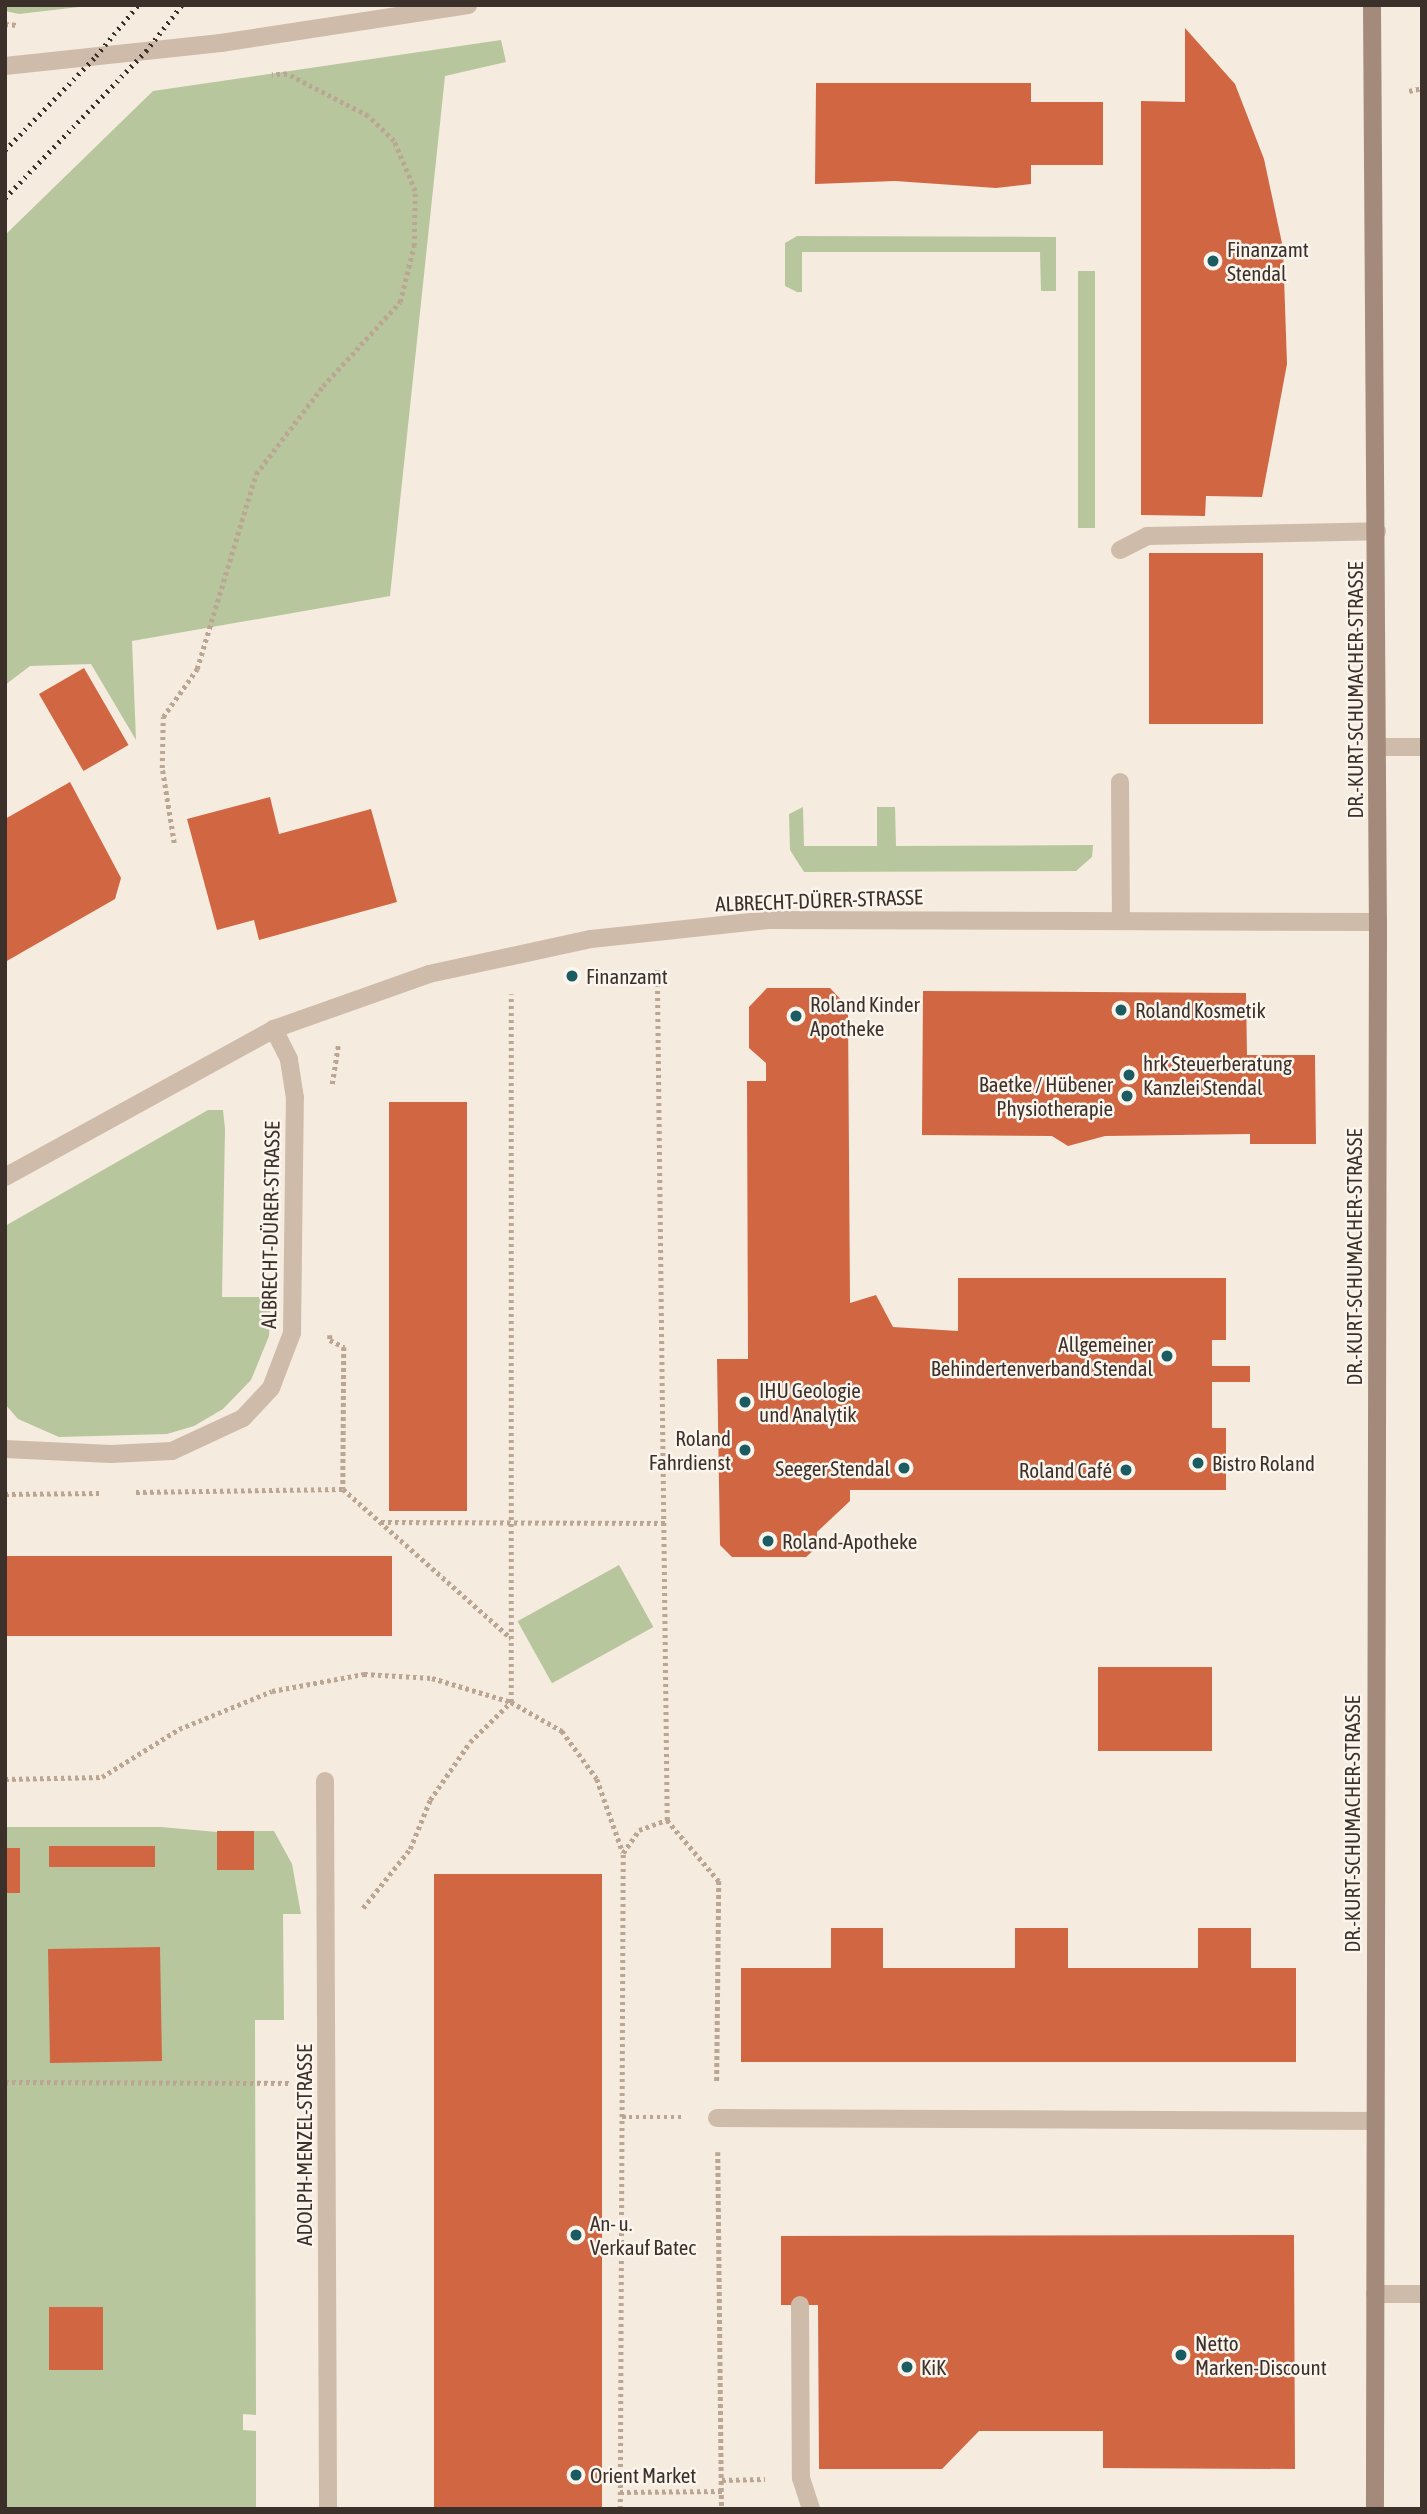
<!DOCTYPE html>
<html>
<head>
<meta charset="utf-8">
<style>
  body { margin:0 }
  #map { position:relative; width:1427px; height:2514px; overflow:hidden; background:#f5ebdf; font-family:"Asap Condensed",sans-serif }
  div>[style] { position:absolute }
  .green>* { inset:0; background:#b8c69d; transform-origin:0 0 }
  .building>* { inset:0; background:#d16642; transform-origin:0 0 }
  .path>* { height:4.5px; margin-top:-2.25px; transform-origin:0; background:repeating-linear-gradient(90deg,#bba593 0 3.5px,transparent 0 7px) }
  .lane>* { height:18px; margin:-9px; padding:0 9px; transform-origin:9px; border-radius:9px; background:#cfbba9 }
  .street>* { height:18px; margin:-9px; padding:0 9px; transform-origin:9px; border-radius:9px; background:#cfbba9 }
  .secondary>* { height:18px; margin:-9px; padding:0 9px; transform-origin:9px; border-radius:9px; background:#a38a7a }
  .rail>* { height:5px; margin-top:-2.5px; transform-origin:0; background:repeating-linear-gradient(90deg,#3c302a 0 2px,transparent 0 7px) }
  .dots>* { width:19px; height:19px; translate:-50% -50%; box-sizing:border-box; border:4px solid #fcf5ed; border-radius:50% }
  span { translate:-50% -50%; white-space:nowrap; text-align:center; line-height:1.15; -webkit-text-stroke:5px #fcf5ed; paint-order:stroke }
  .poi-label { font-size:21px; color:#3c302a }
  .left { translate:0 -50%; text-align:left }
  .right { translate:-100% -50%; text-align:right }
  .street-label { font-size:21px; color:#3c302a }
  .frame { position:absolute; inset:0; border:7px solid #3c302a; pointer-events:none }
</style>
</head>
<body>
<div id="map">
  <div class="green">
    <i style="clip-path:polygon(5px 5px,96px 5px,19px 14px,5px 11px)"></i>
    <i style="clip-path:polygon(501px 40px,506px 62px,445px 76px,390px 596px,132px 641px,136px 740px,91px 664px,30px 666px,5px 685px,5px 235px,153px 91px)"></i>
    <i style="clip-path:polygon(797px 236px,1056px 237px,1056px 291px,1041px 291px,1040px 252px,802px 252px,802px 292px,797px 292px,785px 286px,785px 243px)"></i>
    <i style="left:1078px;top:271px;width:17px;height:257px"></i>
    <i style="clip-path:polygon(803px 807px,804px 846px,877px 846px,877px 807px,895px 807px,896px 846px,1093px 845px,1092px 857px,1076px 871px,804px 872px,790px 850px,789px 814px)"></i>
    <i style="clip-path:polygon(208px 1110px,223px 1110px,225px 1129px,222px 1297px,271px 1297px,269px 1336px,251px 1380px,223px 1409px,194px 1426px,167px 1434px,59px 1437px,18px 1419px,5px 1404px,5px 1226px)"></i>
    <i style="left:619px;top:1565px;width:71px;height:116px;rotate:61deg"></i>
    <i style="clip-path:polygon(5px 1827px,161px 1827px,217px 1832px,217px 1869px,254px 1869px,254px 1831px,274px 1831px,292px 1864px,301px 1914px,283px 1914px,284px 2020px,255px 2020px,256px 2415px,243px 2414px,243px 2430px,256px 2431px,256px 2509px,5px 2509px)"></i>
  </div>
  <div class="building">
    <i style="clip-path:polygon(1185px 28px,1235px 84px,1264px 159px,1283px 248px,1287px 364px,1262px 497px,1206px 496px,1205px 516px,1141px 515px,1141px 101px,1185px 102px)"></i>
    <i style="clip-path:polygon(816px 83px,1031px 83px,1031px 102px,1103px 102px,1103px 165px,1031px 165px,1031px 184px,996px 188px,895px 181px,815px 184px)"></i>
    <i style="left:1149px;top:553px;width:114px;height:171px"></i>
    <i style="left:84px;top:668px;width:89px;height:52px;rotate:60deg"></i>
    <i style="clip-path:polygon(70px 782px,121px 878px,115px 899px,5px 962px,5px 819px)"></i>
    <i style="clip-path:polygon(270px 797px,279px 834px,371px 809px,397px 902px,259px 940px,254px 920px,217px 930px,187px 819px)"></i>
    <i style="clip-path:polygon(767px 988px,830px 988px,848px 1007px,850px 1303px,876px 1295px,893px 1327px,958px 1331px,958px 1278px,1226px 1278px,1226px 1340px,1212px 1340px,1212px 1366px,1250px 1366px,1250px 1382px,1212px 1382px,1212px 1428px,1226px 1428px,1226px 1490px,850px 1490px,850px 1501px,817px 1532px,817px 1547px,806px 1557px,732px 1557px,720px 1545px,717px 1359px,748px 1359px,747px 1081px,766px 1081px,766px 1063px,749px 1048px,749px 1007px)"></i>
    <i style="clip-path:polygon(923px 991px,1246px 993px,1247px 1055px,1315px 1055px,1316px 1144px,1250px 1144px,1250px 1134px,1105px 1136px,1068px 1146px,1052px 1136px,922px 1135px)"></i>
    <i style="left:389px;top:1102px;width:78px;height:409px"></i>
    <i style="left:5px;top:1556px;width:387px;height:80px"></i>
    <i style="left:1098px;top:1667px;width:114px;height:84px"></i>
    <i style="left:254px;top:1831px;width:39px;height:37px;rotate:90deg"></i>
    <i style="left:155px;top:1846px;width:21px;height:106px;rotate:90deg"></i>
    <i style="left:5px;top:1848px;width:15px;height:45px"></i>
    <i style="left:602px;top:1874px;width:635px;height:168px;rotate:90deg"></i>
    <i style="clip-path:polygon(831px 1928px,883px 1928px,883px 1968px,1015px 1968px,1015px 1928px,1068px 1928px,1068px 1968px,1198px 1968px,1198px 1928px,1251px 1928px,1251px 1968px,1296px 1968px,1296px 2062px,741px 2062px,741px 1968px,831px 1968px)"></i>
    <i style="left:160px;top:1947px;width:114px;height:112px;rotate:89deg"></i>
    <i style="clip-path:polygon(1294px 2235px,1295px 2469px,1103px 2468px,1103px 2431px,979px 2431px,942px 2469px,819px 2469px,818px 2305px,781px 2305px,781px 2236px)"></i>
    <i style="left:103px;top:2307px;width:63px;height:54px;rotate:90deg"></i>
  </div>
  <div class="path">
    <i style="left:5px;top:24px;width:13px;rotate:4deg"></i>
    <i style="left:1409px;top:91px;width:13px;rotate:-13deg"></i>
    <i style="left:174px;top:843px;width:76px;rotate:-99.1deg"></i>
    <i style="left:162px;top:768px;width:51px;rotate:-88.9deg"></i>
    <i style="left:163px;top:717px;width:59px;rotate:-54.7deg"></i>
    <i style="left:197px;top:669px;width:204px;rotate:-73.2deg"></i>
    <i style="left:256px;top:474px;width:111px;rotate:-52.7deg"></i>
    <i style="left:323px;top:386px;width:114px;rotate:-47.5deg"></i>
    <i style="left:400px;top:302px;width:58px;rotate:-76deg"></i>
    <i style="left:414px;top:246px;width:55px;rotate:-89deg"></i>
    <i style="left:415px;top:191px;width:54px;rotate:-112.8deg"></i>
    <i style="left:394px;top:141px;width:36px;rotate:-136deg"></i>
    <i style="left:368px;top:116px;width:91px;rotate:-152.6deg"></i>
    <i style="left:287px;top:74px;width:15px;rotate:176deg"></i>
    <i style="left:332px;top:1084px;width:39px;rotate:-81deg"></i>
    <i style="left:330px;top:1335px;width:5px;rotate:90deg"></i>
    <i style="left:330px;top:1340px;width:16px;rotate:27deg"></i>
    <i style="left:344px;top:1347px;width:142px;rotate:90.4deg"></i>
    <i style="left:136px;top:1492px;width:207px;rotate:-0.8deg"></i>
    <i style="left:343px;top:1489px;width:225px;rotate:41.6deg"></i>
    <i style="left:5px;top:1494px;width:94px;rotate:-0.6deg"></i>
    <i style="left:381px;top:1522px;width:284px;rotate:0.2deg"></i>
    <i style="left:5px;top:1779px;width:97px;rotate:-1.2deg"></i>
    <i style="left:102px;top:1777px;width:91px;rotate:-31.9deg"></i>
    <i style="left:179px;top:1729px;width:100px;rotate:-22.2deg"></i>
    <i style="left:272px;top:1691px;width:94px;rotate:-10.5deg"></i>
    <i style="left:364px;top:1674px;width:68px;rotate:3.4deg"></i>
    <i style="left:432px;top:1678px;width:83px;rotate:16.9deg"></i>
    <i style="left:511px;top:1702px;width:59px;rotate:29.6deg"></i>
    <i style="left:562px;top:1731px;width:59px;rotate:53.9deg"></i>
    <i style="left:597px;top:1779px;width:78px;rotate:70.6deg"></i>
    <i style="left:667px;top:1820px;width:80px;rotate:49.6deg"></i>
    <i style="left:719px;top:1881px;width:202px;rotate:90.6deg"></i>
    <i style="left:363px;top:1908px;width:75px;rotate:-51.5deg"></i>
    <i style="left:410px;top:1849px;width:53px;rotate:-67.8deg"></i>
    <i style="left:430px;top:1800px;width:70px;rotate:-55.4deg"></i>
    <i style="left:470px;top:1742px;width:57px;rotate:-44.3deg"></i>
    <i style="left:511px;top:1702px;width:708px;rotate:-90deg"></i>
    <i style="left:5px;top:2082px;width:286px;rotate:0.2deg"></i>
    <i style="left:622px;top:2117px;width:59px"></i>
    <i style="left:718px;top:2152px;width:357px;rotate:89.4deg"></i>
    <i style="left:722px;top:2480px;width:43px;rotate:-1.3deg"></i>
    <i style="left:620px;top:2492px;width:102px;rotate:-0.6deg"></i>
    <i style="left:620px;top:2509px;width:656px;rotate:-89.74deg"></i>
    <i style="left:623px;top:1853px;width:28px;rotate:-55deg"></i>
    <i style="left:639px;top:1830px;width:30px;rotate:-20deg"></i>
    <i style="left:667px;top:1820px;width:854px;rotate:-90.67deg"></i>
  </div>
  <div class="lane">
    <i style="left:1120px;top:550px;width:30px;rotate:-27deg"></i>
    <i style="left:1147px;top:536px;width:230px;rotate:-1.2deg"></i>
    <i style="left:1377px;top:747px;width:45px"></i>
    <i style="left:1120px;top:782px;width:136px;rotate:89.6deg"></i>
    <i style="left:717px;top:2118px;width:658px;rotate:0.26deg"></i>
    <i style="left:800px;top:2305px;width:173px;rotate:89.7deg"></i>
    <i style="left:801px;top:2478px;width:33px;rotate:72deg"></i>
  </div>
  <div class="street">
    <i style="left:5px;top:66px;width:217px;rotate:-6.1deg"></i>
    <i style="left:221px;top:43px;width:250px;rotate:-8.7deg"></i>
    <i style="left:5px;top:1177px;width:307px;rotate:-28.8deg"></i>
    <i style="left:274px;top:1029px;width:164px;rotate:-19.5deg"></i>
    <i style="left:429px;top:974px;width:166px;rotate:-12.2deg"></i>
    <i style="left:591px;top:939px;width:178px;rotate:-6.1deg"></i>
    <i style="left:768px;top:920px;width:610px;rotate:0.19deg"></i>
    <i style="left:5px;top:1449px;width:106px;rotate:2.7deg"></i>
    <i style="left:111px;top:1454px;width:61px;rotate:-2.8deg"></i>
    <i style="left:172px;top:1451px;width:78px;rotate:-24.9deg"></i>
    <i style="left:243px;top:1418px;width:41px;rotate:-47deg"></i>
    <i style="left:271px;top:1388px;width:59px;rotate:-69.1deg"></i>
    <i style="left:292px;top:1333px;width:235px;rotate:-89.3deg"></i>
    <i style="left:295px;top:1098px;width:39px;rotate:-99deg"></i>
    <i style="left:289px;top:1059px;width:34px;rotate:-117deg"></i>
    <i style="left:325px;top:1781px;width:728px;rotate:89.76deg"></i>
    <i style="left:1375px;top:2294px;width:47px"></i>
  </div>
  <div class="secondary">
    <i style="left:1372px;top:5px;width:917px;rotate:89.63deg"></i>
    <i style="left:1378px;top:922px;width:1587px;rotate:90.11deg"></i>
  </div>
  <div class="rail">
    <i style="left:5px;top:150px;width:131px;rotate:-45.9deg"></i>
    <i style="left:96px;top:56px;width:66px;rotate:-50.5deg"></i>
    <i style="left:5px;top:198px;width:204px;rotate:-46.2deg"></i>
    <i style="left:146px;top:51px;width:58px;rotate:-52deg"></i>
  </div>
  <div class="dots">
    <i style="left:1213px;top:261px;background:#1a5c62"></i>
    <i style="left:572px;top:976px;background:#1a5c62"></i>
    <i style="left:1121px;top:1010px;background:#1a5c62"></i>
    <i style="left:796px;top:1016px;background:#1a5c62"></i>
    <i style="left:1129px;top:1075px;background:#1a5c62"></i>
    <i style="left:1127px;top:1096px;background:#1a5c62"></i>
    <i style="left:1167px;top:1356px;background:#1a5c62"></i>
    <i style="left:745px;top:1402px;background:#1a5c62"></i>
    <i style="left:745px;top:1450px;background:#1a5c62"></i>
    <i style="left:1198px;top:1463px;background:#1a5c62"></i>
    <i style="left:904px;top:1468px;background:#1a5c62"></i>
    <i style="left:1126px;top:1470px;background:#1a5c62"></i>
    <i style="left:768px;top:1541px;background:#1a5c62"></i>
    <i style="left:576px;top:2235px;background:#1a5c62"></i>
    <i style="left:1181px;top:2355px;background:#1a5c62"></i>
    <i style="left:907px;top:2367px;background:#1a5c62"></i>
    <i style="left:576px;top:2475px;background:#1a5c62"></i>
  </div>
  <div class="poi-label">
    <span class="left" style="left:1227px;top:261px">Finanzamt<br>Stendal</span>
    <span class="left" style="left:586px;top:976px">Finanzamt</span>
    <span class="left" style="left:810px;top:1016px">Roland Kinder<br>Apotheke</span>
    <span class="left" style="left:1135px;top:1010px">Roland Kosmetik</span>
    <span class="left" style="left:1143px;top:1075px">hrk Steuerberatung<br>Kanzlei Stendal</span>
    <span class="right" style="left:1113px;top:1096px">Baetke / Hübener<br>Physiotherapie</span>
    <span class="right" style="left:1153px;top:1356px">Allgemeiner<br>Behindertenverband Stendal</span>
    <span class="left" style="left:759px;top:1402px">IHU Geologie<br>und Analytik</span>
    <span class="right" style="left:731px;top:1450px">Roland<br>Fahrdienst</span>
    <span class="left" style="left:1212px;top:1463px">Bistro Roland</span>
    <span class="right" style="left:890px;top:1468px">Seeger Stendal</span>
    <span class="right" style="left:1112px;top:1470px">Roland Café</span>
    <span class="left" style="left:782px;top:1541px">Roland-Apotheke</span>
    <span class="left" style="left:590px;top:2235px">An- u.<br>Verkauf Batec</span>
    <span class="left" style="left:1195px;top:2355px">Netto<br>Marken-Discount</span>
    <span class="left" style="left:921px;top:2367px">KiK</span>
    <span class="left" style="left:590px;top:2475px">Orient Market</span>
  </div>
  <div class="street-label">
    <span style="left:1355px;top:690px;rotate:-90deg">DR.-KURT-SCHUMACHER-STRASSE</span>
    <span style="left:819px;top:900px;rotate:-2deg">ALBRECHT-DÜRER-STRASSE</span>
    <span style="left:270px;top:1225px;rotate:-89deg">ALBRECHT-DÜRER-STRASSE</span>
    <span style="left:1354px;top:1257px;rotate:-90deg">DR.-KURT-SCHUMACHER-STRASSE</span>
    <span style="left:1352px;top:1824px;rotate:-90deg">DR.-KURT-SCHUMACHER-STRASSE</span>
    <span style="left:304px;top:2145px;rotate:-90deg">ADOLPH-MENZEL-STRASSE</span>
  </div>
  <div class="frame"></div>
</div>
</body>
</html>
